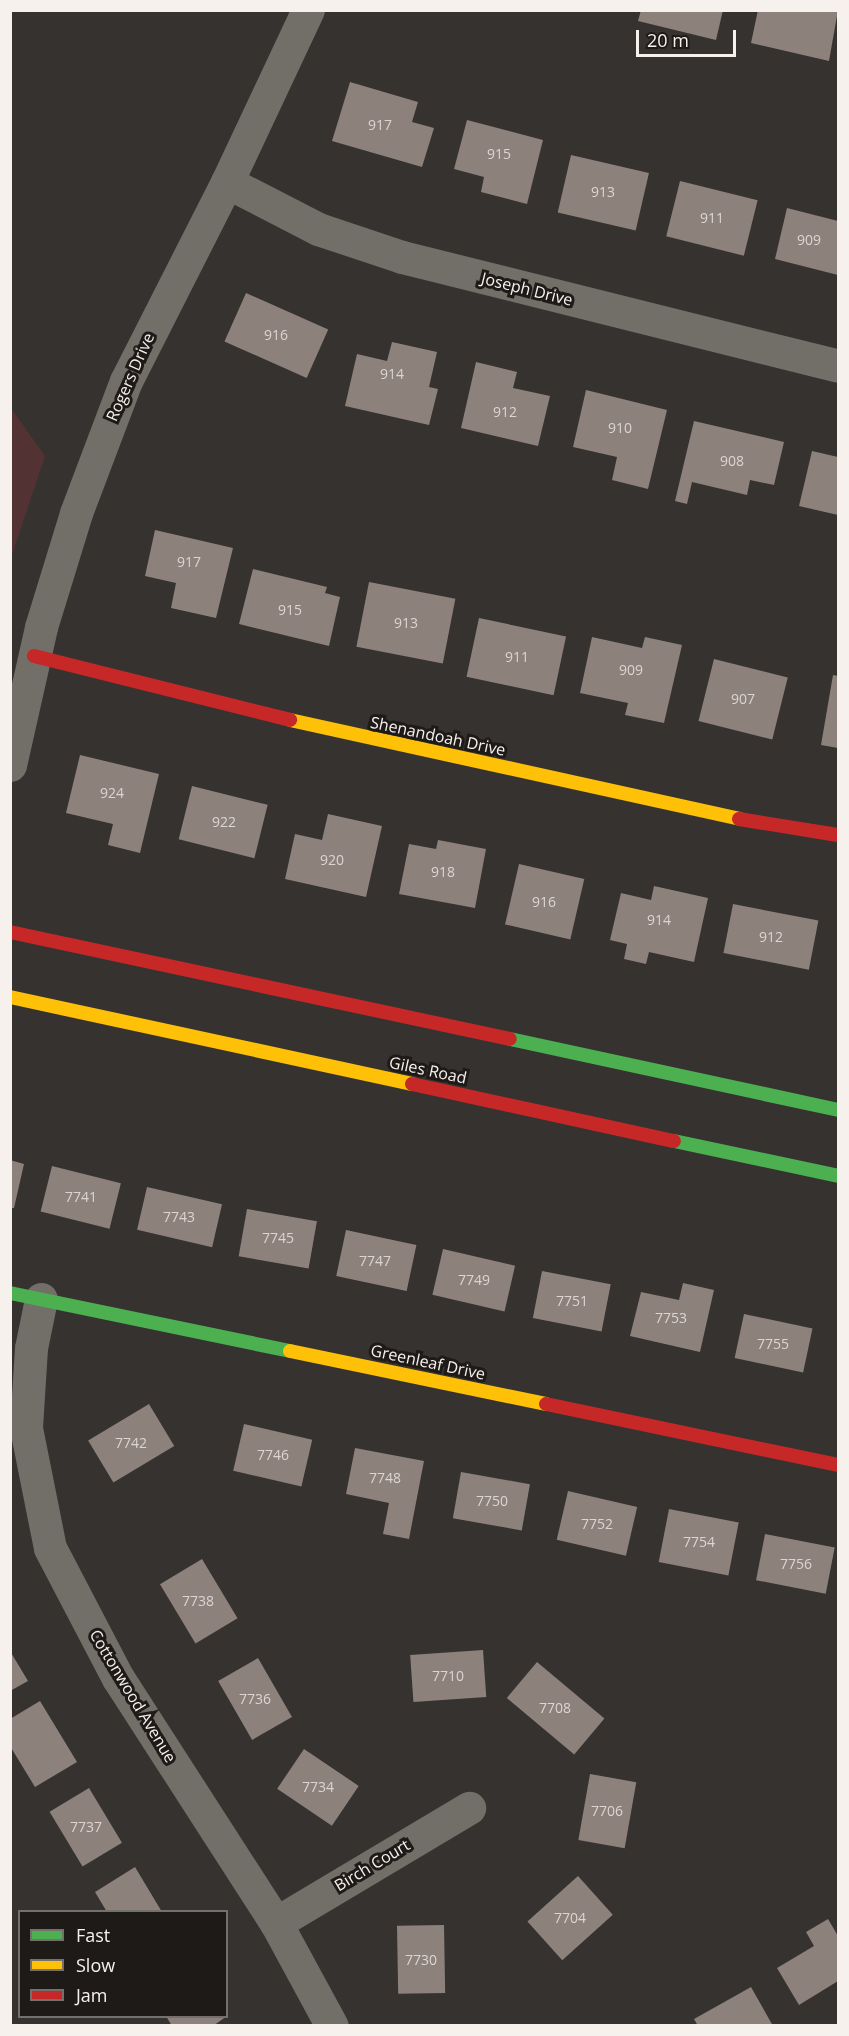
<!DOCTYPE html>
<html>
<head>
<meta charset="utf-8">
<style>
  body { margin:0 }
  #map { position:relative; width:849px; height:2036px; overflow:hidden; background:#36322f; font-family:"Open Sans",sans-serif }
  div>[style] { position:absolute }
  .green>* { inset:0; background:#533234 }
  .building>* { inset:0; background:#8d817c; transform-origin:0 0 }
  .street>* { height:33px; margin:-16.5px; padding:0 16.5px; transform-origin:16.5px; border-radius:16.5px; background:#726e68 }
  .fast>* { height:14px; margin:-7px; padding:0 7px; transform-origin:7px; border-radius:7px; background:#4caf50 }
  .slow>* { height:14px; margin:-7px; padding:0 7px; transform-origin:7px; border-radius:7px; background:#ffc107 }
  .jam>* { height:14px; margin:-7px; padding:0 7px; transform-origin:7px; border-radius:7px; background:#c62828 }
  span { translate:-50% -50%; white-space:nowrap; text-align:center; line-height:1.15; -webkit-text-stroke:6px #1e1a18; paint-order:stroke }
  .number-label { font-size:14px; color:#dcd5d1 }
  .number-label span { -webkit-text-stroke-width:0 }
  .street-label { font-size:16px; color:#f6f1ed }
  .frame { position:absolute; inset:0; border:12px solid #f6f1ed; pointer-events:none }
  .legend { position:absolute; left:18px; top:1910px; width:210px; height:108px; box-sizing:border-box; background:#1e1a18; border:2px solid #74706d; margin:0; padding:8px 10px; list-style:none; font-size:18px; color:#f6f1ed }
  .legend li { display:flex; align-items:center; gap:12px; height:30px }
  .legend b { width:30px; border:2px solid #74706d }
  .scale { position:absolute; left:636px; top:30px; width:100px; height:27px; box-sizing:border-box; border:3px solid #f6f1ed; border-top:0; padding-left:8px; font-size:18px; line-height:21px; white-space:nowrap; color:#f6f1ed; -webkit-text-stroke:4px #1e1a18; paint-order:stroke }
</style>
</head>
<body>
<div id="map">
  <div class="green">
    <i style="clip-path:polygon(11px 408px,45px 456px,11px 558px)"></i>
  </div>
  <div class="building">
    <i style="clip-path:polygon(641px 10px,723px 10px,716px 40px,638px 21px)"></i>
    <i style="clip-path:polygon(758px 10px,838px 10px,829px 61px,751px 43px)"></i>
    <i style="clip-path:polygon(350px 82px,418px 102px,412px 122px,434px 128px,422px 167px,332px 141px)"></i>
    <i style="clip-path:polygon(467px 120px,543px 140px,527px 204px,481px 192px,484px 177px,454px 169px)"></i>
    <i style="left:571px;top:155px;width:80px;height:59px;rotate:13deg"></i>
    <i style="left:680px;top:181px;width:80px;height:57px;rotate:14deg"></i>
    <i style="clip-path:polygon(787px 208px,838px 221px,838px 275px,775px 259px)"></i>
    <i style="left:246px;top:293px;width:90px;height:53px;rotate:24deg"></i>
    <i style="clip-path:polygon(392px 342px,437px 352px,429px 387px,438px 389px,429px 425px,345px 406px,357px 354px,387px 361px)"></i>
    <i style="clip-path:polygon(476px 362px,517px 372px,513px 388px,550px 396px,538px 446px,461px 428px)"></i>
    <i style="clip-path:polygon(586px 390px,667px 410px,648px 489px,612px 480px,617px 457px,573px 447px)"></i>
    <i style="clip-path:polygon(694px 421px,784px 442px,774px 485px,750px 480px,747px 495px,692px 482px,687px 504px,675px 501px)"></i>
    <i style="clip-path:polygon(812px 451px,838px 457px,838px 515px,799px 506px)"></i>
    <i style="clip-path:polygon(155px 530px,233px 548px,216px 618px,171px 608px,176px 583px,145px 576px)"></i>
    <i style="clip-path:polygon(253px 569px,327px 587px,325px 593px,340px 597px,329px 646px,239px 624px)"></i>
    <i style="left:369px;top:582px;width:88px;height:66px;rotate:11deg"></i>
    <i style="left:479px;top:618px;width:89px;height:60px;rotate:12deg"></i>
    <i style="clip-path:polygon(592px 637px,642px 648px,645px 637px,682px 645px,664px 723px,625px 715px,628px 703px,580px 693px)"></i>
    <i style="left:714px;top:659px;width:76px;height:64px;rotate:14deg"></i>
    <i style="clip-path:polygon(833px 675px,838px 676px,838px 748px,821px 745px)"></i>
    <i style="clip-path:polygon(80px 755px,159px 774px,140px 853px,108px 845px,113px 824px,66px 813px)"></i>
    <i style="left:192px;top:786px;width:78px;height:55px;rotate:14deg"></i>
    <i style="clip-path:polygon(328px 814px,382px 826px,366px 897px,285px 879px,295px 834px,322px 840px)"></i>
    <i style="clip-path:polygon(438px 840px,486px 849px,475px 908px,399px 894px,409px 844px,436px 849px)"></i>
    <i style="left:519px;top:864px;width:67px;height:62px;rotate:13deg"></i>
    <i style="clip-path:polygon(654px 886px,708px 898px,694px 962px,649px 952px,646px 964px,624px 959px,627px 944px,610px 940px,621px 893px,651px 900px)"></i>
    <i style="left:733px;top:904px;width:87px;height:50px;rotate:11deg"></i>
    <i style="clip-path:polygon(10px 1160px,24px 1164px,14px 1208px,10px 1208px)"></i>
    <i style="left:52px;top:1166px;width:71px;height:47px;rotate:14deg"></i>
    <i style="left:147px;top:1187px;width:77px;height:44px;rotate:13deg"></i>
    <i style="left:247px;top:1209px;width:71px;height:48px;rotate:10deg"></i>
    <i style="left:346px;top:1230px;width:72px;height:47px;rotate:12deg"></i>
    <i style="left:443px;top:1249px;width:74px;height:47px;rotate:13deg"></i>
    <i style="left:542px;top:1271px;width:70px;height:48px;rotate:11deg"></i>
    <i style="clip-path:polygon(683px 1283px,714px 1290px,700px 1352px,630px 1336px,641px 1292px,679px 1300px)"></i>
    <i style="left:744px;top:1314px;width:70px;height:45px;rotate:12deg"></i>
    <i style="left:149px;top:1404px;width:49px;height:71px;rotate:59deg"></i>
    <i style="left:244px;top:1424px;width:70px;height:48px;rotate:13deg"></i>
    <i style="clip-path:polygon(355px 1448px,424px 1461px,409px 1539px,383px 1534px,389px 1503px,346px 1494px)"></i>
    <i style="left:461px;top:1472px;width:70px;height:47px;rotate:10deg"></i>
    <i style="left:568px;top:1491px;width:71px;height:50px;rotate:13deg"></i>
    <i style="left:669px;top:1509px;width:71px;height:54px;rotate:11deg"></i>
    <i style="left:765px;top:1534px;width:71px;height:47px;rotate:11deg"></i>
    <i style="left:202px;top:1559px;width:69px;height:49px;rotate:59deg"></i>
    <i style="left:483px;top:1650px;width:47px;height:73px;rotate:86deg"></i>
    <i style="clip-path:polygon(10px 1651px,28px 1681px,10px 1691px)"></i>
    <i style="left:258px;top:1658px;width:68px;height:46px;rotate:60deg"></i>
    <i style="left:537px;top:1662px;width:88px;height:47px;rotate:40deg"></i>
    <i style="clip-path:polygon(40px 1701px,77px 1762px,35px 1787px,10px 1746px,10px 1719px)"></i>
    <i style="left:304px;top:1749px;width:66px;height:48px;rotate:34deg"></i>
    <i style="left:590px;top:1774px;width:47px;height:67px;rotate:10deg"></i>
    <i style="left:89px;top:1788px;width:64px;height:46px;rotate:59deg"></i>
    <i style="clip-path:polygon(135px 1867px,162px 1912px,107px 1912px,95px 1892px)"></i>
    <i style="left:578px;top:1876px;width:52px;height:68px;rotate:48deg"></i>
    <i style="clip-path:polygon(828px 1919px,838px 1936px,838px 1981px,799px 2005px,777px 1968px,814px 1946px,806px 1932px)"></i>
    <i style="left:444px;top:1925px;width:68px;height:47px;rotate:89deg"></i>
    <i style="clip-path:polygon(751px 1987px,773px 2026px,698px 2026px,694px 2019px)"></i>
    <i style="clip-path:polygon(166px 2016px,227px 2016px,213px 2026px,172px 2026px)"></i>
  </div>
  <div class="street">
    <i style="left:227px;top:182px;width:102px;rotate:27.3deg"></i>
    <i style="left:318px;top:229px;width:89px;rotate:18.4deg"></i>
    <i style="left:402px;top:257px;width:449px;rotate:14deg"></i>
    <i style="left:10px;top:765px;width:141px;rotate:-77.3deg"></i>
    <i style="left:41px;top:627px;width:119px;rotate:-72.9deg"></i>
    <i style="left:76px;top:513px;width:141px;rotate:-69.3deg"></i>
    <i style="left:126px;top:381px;width:223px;rotate:-63.1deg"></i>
    <i style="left:227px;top:182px;width:190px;rotate:-64.8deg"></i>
    <i style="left:41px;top:1299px;width:50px;rotate:101.5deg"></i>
    <i style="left:31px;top:1348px;width:80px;rotate:93.6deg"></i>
    <i style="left:26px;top:1428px;width:122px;rotate:78.7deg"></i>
    <i style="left:50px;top:1548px;width:147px;rotate:62.4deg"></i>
    <i style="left:118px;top:1678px;width:292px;rotate:57.2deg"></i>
    <i style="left:276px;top:1923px;width:117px;rotate:61.5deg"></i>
    <i style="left:276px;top:1923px;width:225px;rotate:-30.8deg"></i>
  </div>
  <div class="fast">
    <i style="left:510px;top:1039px;width:336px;rotate:12.2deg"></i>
    <i style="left:674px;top:1141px;width:168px;rotate:12deg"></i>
    <i style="left:10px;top:1293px;width:286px;rotate:11.7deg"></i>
  </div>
  <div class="slow">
    <i style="left:290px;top:720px;width:460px;rotate:12.4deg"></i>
    <i style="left:10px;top:997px;width:411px;rotate:12.2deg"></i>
    <i style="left:290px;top:1351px;width:261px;rotate:11.7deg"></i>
  </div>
  <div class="jam">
    <i style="left:34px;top:656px;width:264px;rotate:14deg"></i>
    <i style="left:739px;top:819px;width:100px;rotate:9.2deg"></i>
    <i style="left:10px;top:932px;width:511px;rotate:12.08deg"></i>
    <i style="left:412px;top:1084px;width:268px;rotate:12.3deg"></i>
    <i style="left:546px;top:1404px;width:298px;rotate:11.8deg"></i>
  </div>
  <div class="number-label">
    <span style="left:380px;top:125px">917</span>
    <span style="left:499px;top:154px">915</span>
    <span style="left:603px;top:192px">913</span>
    <span style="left:712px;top:218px">911</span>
    <span style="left:809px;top:240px">909</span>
    <span style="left:276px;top:335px">916</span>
    <span style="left:392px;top:374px">914</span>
    <span style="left:505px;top:412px">912</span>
    <span style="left:620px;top:428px">910</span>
    <span style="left:732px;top:461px">908</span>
    <span style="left:189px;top:562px">917</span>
    <span style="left:290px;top:610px">915</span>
    <span style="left:406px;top:623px">913</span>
    <span style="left:517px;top:657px">911</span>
    <span style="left:631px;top:670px">909</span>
    <span style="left:743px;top:699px">907</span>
    <span style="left:112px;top:793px">924</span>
    <span style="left:224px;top:822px">922</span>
    <span style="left:332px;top:860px">920</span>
    <span style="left:443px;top:872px">918</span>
    <span style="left:544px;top:902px">916</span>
    <span style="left:659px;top:920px">914</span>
    <span style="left:771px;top:937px">912</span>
    <span style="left:81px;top:1197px">7741</span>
    <span style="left:179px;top:1217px">7743</span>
    <span style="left:278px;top:1238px">7745</span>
    <span style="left:375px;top:1261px">7747</span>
    <span style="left:474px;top:1280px">7749</span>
    <span style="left:572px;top:1301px">7751</span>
    <span style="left:671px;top:1318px">7753</span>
    <span style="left:773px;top:1344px">7755</span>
    <span style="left:131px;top:1443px">7742</span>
    <span style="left:273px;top:1455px">7746</span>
    <span style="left:385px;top:1478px">7748</span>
    <span style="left:492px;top:1501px">7750</span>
    <span style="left:597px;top:1524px">7752</span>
    <span style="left:699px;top:1542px">7754</span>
    <span style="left:796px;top:1564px">7756</span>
    <span style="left:198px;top:1601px">7738</span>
    <span style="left:448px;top:1676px">7710</span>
    <span style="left:255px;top:1699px">7736</span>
    <span style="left:555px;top:1708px">7708</span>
    <span style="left:318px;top:1787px">7734</span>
    <span style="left:607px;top:1811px">7706</span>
    <span style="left:86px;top:1827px">7737</span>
    <span style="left:570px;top:1918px">7704</span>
    <span style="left:421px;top:1960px">7730</span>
  </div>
  <div class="street-label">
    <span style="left:527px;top:289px;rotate:14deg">Joseph Drive</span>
    <span style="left:130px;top:377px;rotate:-66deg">Rogers Drive</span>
    <span style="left:438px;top:736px;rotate:12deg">Shenandoah Drive</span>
    <span style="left:428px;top:1070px;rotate:12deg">Giles Road</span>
    <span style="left:428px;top:1362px;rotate:12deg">Greenleaf Drive</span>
    <span style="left:133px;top:1696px;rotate:59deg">Cottonwood Avenue</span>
    <span style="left:372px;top:1865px;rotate:-31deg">Birch Court</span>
  </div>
  <div class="frame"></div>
  <ul class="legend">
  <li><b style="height:8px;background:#4caf50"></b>Fast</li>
  <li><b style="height:8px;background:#ffc107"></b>Slow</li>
  <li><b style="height:8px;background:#c62828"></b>Jam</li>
  </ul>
  <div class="scale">20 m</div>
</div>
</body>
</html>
